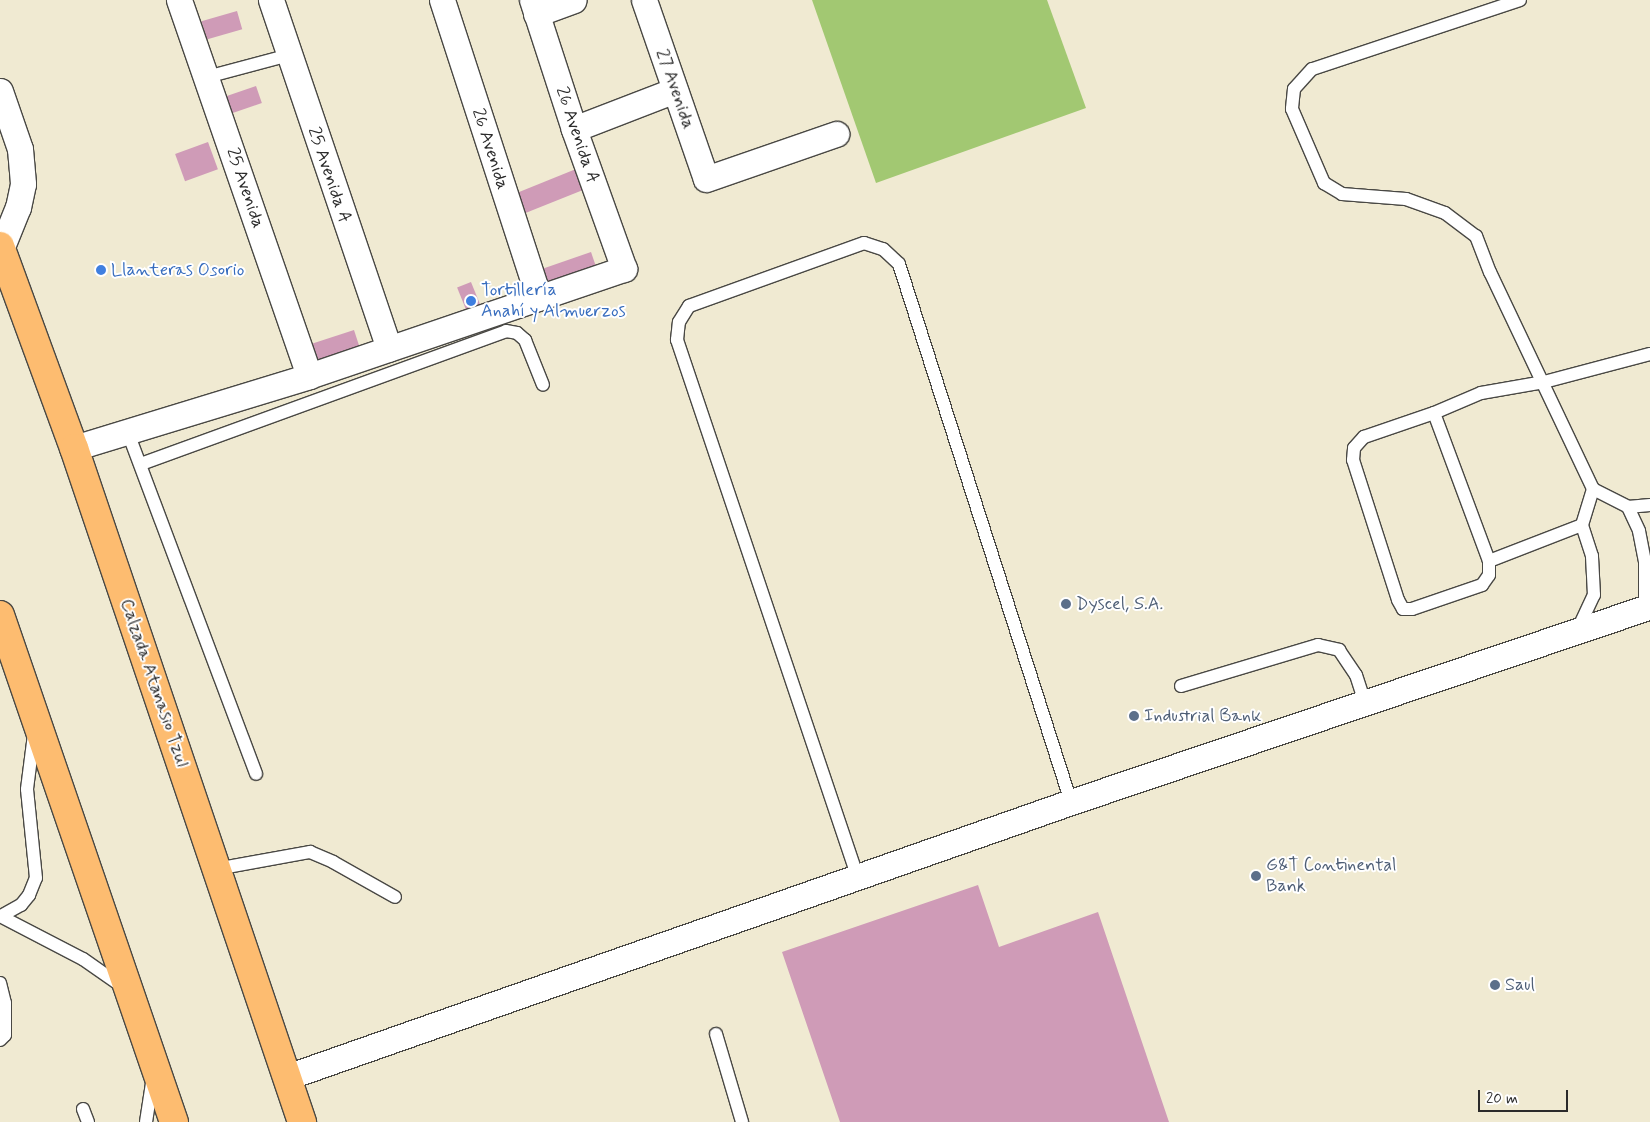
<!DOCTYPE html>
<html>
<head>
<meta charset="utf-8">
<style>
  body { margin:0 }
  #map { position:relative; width:1650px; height:1122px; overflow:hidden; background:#f0ead2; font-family:Mynerve,sans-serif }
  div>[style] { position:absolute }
  .green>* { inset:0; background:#a2c872 }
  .building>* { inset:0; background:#cf9bb7; transform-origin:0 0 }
  .roads { filter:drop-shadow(1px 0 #494844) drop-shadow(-1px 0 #494844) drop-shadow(0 1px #494844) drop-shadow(0 -1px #494844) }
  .service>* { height:12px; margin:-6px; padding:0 6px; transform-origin:6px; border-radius:6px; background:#fff }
  .minor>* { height:25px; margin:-12.5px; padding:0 12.5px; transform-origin:12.5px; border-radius:12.5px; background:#fff }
  .primary>* { height:28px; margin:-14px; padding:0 14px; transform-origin:14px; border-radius:14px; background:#fdbc70 }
  .dots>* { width:14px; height:14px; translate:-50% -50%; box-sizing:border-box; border:2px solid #fff; border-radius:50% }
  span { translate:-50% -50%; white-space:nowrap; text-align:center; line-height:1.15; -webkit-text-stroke:4px #fff; paint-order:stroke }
  .street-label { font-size:18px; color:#2b2b2b }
  .shop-label { font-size:18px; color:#366cbe }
  .left { translate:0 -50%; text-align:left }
  .service-label { font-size:18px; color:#4e5e75 }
  .scale { position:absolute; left:1478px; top:1090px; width:90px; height:22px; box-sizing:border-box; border:2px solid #2b2b2b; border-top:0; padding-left:6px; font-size:15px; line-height:18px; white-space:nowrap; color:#2b2b2b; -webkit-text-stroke:4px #fff; paint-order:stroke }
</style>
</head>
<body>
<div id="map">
  <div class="green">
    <i style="clip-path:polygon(812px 0,1047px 0,1086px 108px,876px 183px)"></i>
  </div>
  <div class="building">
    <i style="left:237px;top:11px;width:19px;height:37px;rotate:74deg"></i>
    <i style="left:256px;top:86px;width:18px;height:37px;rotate:71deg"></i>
    <i style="left:208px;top:142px;width:29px;height:35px;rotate:70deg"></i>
    <i style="left:576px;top:169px;width:22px;height:66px;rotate:68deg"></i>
    <i style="left:591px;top:252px;width:24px;height:55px;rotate:71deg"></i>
    <i style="left:471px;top:282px;width:35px;height:15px;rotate:68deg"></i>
    <i style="left:354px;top:330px;width:25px;height:50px;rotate:72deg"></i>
    <i style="clip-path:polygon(978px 885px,999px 947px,1098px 912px,1169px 1122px,840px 1122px,782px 952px)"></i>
  </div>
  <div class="roads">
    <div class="service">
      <i style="left:1520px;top:0;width:219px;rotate:161.6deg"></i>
      <i style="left:1312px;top:69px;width:27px;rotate:132deg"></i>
      <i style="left:1294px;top:89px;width:20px;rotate:96deg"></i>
      <i style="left:1292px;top:109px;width:81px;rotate:66.6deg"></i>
      <i style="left:1324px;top:183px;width:21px;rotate:31deg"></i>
      <i style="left:1342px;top:194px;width:64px;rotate:4.5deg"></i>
      <i style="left:1406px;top:199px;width:41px;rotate:19.7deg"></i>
      <i style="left:1445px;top:213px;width:39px;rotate:37deg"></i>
      <i style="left:1476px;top:236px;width:39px;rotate:69deg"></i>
      <i style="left:1490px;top:272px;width:240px;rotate:64.6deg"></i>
      <i style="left:1593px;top:489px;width:39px;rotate:27deg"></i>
      <i style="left:1628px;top:507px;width:26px;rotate:65deg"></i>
      <i style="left:1639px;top:531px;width:31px;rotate:79deg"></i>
      <i style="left:1645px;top:561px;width:47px;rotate:90deg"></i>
      <i style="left:1645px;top:608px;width:5px;rotate:-22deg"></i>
      <i style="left:207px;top:77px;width:85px;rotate:-15deg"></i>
      <i style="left:1434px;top:413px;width:158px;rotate:69.6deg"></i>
      <i style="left:128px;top:433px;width:364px;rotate:69.4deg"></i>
      <i style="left:141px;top:464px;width:388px;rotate:-20deg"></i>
      <i style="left:506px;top:331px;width:11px;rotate:10deg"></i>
      <i style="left:517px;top:333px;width:11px;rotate:41deg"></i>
      <i style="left:525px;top:340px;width:48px;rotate:68.2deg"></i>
      <i style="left:1628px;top:507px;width:22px;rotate:-5deg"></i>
      <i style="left:1582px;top:525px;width:100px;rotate:158.8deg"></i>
      <i style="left:1489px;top:561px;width:14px;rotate:90deg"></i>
      <i style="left:1489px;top:575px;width:12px;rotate:125deg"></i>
      <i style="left:1482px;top:585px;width:74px;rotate:161.1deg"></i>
      <i style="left:1412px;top:609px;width:9px;rotate:180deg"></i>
      <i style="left:1403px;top:609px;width:10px;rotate:-119deg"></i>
      <i style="left:1398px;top:600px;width:147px;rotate:-107.8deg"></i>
      <i style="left:1353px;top:460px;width:12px;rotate:-85deg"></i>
      <i style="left:1354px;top:448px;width:15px;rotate:-48deg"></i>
      <i style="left:1364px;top:437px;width:74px;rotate:-18.9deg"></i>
      <i style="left:1434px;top:413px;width:51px;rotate:-23.1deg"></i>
      <i style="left:1481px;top:393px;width:64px;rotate:-9.9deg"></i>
      <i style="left:1544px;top:382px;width:110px;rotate:-14.8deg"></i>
      <i style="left:1577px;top:631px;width:40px;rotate:-65deg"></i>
      <i style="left:1594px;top:595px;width:39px;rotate:-93deg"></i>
      <i style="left:1592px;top:556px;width:33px;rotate:-108deg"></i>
      <i style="left:1582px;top:525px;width:38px;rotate:-73deg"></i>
      <i style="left:1181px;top:686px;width:143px;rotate:-16.7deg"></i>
      <i style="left:1318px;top:645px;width:22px;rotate:13deg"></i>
      <i style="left:1339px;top:650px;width:30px;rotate:56deg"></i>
      <i style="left:1356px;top:675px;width:28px;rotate:72deg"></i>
      <i style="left:216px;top:869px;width:96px;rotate:-10.3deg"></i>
      <i style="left:310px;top:852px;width:25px;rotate:23deg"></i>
      <i style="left:333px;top:862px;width:71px;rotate:29.4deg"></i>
      <i style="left:858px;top:878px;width:568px;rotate:-108.59deg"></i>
      <i style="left:677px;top:340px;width:18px;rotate:-84deg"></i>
      <i style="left:679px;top:322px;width:19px;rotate:-58deg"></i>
      <i style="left:689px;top:306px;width:186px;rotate:-19.8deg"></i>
      <i style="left:864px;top:243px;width:20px;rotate:18deg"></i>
      <i style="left:883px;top:249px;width:22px;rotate:43deg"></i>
      <i style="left:899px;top:264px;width:565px;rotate:72.27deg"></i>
      <i style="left:0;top:916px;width:93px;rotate:27.4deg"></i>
      <i style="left:83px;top:959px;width:49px;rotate:35deg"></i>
      <i style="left:1px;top:916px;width:23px;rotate:-29deg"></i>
      <i style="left:21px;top:905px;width:13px;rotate:-51deg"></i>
      <i style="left:29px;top:895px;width:18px;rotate:-68deg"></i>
      <i style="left:36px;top:878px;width:89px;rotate:-95.8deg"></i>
      <i style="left:27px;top:789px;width:55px;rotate:-82.7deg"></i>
      <i style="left:0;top:983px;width:21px;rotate:76deg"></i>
      <i style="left:5px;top:1003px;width:32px;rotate:90deg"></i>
      <i style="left:5px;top:1035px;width:7px;rotate:135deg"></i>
      <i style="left:716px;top:1034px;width:92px;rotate:73.5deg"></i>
      <i style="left:83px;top:1109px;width:14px;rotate:69deg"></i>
      <i style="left:146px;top:1122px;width:46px;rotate:-81.2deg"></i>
    </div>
    <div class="minor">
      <i style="left:179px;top:0;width:398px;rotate:70.9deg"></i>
      <i style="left:271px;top:0;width:368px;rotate:71.3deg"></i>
      <i style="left:442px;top:0;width:313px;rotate:72deg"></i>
      <i style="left:644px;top:0;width:189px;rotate:70.9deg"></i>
      <i style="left:706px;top:179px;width:138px;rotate:-19.1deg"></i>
      <i style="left:536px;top:14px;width:40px;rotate:-20.2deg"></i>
      <i style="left:0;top:91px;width:61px;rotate:71deg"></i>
      <i style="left:20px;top:149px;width:35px;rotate:85deg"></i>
      <i style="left:23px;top:184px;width:24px;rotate:102deg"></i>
      <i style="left:18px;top:207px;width:45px;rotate:112deg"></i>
      <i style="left:574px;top:129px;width:108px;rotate:-21.1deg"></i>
      <i style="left:74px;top:448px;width:246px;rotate:-17deg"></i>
      <i style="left:309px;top:376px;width:333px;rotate:-18.8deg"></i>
      <i style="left:624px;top:269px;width:149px;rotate:-109.7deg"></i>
      <i style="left:574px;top:129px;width:136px;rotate:-108deg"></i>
      <i style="left:287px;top:1077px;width:831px;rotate:-19.33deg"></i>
      <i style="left:1071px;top:802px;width:606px;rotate:-18.67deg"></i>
    </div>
    <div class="primary">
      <i style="left:0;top:246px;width:215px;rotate:69.9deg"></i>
      <i style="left:74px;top:448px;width:712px;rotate:71.31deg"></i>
      <i style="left:0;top:615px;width:536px;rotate:71.06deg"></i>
    </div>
  </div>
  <div class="dots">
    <i style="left:101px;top:270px;background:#3f7fe0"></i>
    <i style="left:471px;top:301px;background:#3f7fe0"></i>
    <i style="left:1066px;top:604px;background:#5c6f8a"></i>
    <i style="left:1134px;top:716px;background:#5c6f8a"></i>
    <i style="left:1256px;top:876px;background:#5c6f8a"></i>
    <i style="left:1495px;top:985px;background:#5c6f8a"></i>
  </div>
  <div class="street-label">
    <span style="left:675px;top:89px;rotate:71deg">27 Avenida</span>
    <span style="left:577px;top:135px;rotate:71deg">26 Avenida A</span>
    <span style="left:490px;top:149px;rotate:72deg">26 Avenida</span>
    <span style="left:329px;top:175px;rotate:71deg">25 Avenida A</span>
    <span style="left:245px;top:188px;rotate:71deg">25 Avenida</span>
    <span style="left:154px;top:683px;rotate:71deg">Calzada Atanasio Tzul</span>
  </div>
  <div class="shop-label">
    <span class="left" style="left:111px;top:270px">Llanteras Osorio</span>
    <span class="left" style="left:481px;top:301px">Tortillería<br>Anahí y Almuerzos</span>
  </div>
  <div class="service-label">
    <span class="left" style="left:1076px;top:604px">Dyscel, S.A.</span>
    <span class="left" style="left:1144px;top:716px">Industrial Bank</span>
    <span class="left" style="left:1266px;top:876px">G&amp;T Continental<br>Bank</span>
    <span class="left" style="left:1505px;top:985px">Saul</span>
  </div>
  <div class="scale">20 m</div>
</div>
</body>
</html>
